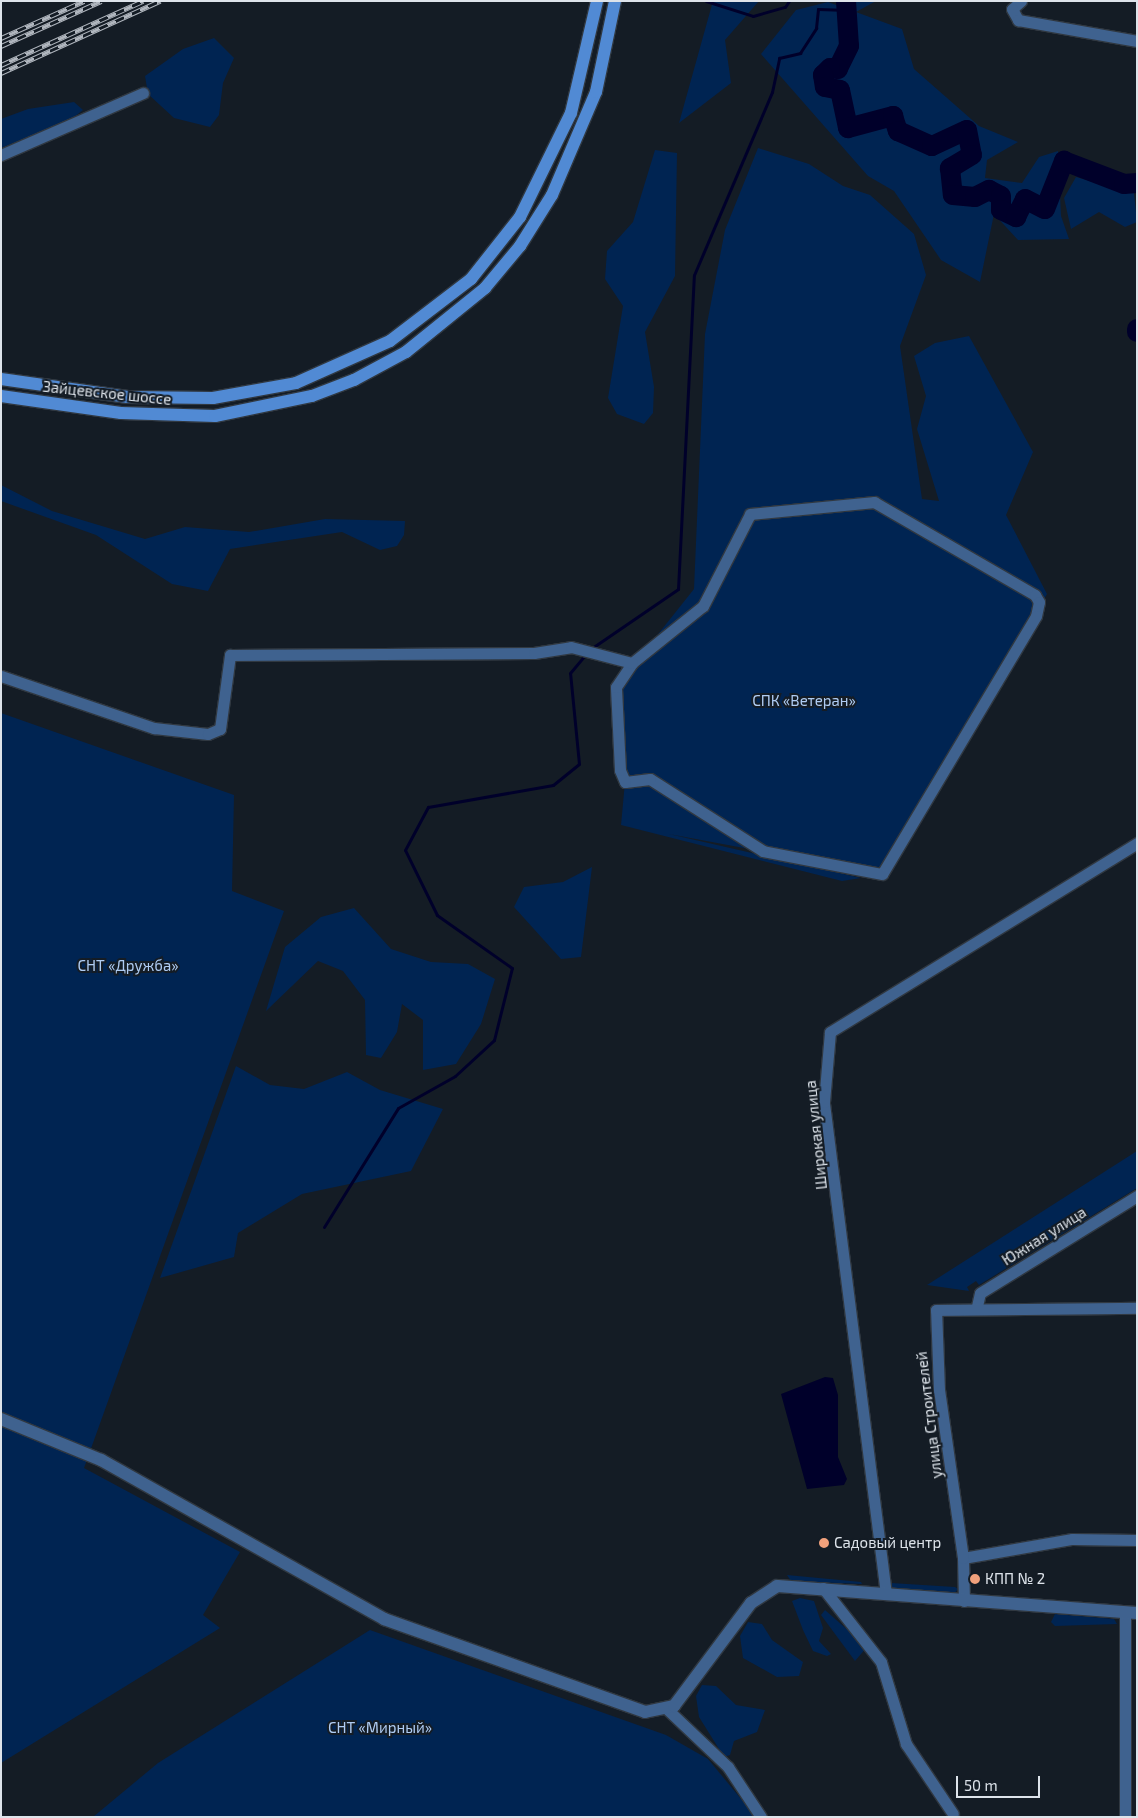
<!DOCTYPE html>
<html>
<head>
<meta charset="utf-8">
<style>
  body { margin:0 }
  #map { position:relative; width:1138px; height:1818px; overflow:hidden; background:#141c25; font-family:"Exo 2",sans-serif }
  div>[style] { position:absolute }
  .green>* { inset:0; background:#002452 }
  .water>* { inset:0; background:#00002a }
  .stream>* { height:3px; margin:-1.5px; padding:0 1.5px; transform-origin:1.5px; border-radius:1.5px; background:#00002a }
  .river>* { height:20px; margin:-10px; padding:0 10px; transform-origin:10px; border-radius:10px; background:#00002a }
  .roads { filter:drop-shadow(1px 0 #303841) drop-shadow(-1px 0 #303841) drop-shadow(0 1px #303841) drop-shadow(0 -1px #303841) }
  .minor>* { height:11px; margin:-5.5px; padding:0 5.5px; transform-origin:5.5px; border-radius:5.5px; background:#3f628f }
  .tertiary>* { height:12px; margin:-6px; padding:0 6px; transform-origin:6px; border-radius:6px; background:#3f628f }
  .secondary>* { height:12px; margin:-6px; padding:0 6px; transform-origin:6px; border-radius:6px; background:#518ad4 }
  .rail>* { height:5px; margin-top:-2.5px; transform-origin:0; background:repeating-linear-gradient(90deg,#141c25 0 9px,#b0b6be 0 18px); box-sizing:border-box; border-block:1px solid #b0b6be }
  .dots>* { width:14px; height:14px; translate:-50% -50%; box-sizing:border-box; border:2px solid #141c25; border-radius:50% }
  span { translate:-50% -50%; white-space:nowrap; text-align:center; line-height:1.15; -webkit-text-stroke:4px #141c25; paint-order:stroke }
  .street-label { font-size:15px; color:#dde3ea }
  .park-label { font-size:15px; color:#afccf3 }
  .poi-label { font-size:15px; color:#dde3ea }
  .left { translate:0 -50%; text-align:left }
  .frame { position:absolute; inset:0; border:2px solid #dde3ea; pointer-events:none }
  .scale { position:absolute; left:956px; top:1776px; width:84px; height:22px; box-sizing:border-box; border:2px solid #dde3ea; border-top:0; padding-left:6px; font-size:15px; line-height:18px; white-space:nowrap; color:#dde3ea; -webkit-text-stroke:4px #141c25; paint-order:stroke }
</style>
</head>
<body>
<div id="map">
  <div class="green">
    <i style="clip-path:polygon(713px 1px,759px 1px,725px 40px,731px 83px,679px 123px)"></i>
    <i style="clip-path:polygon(854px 1px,876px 1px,856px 12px,902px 29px,914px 69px,979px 126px,1018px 142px,987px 160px,985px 178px,1022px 183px,1039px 157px,1058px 151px,1061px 216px,1069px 239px,1018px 240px,994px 214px,980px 282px,941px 260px,894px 191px,868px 176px,761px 54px,796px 10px,828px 2px,855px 12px)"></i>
    <i style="clip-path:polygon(214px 38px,234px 58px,223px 83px,219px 115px,210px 127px,174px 118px,148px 94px,145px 76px,183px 49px)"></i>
    <i style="clip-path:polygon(74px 102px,83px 110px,69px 121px,1px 148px,1px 119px,28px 109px)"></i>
    <i style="clip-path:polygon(758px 148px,809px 164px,843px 186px,870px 195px,914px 234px,926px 275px,900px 346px,922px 499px,939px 501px,917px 429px,926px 396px,914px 356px,935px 343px,969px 336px,1033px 452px,1006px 515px,1047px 594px,882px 874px,669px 834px,861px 878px,842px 881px,621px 825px,625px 782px,616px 687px,694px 589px,705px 334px,725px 230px)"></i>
    <i style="clip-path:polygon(655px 150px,677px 153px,675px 276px,645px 332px,654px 387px,653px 413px,644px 424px,617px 414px,608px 398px,623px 306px,605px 279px,607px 251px,633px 222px)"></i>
    <i style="clip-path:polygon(1076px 177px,1134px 193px,1137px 222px,1125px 227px,1099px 212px,1071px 229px,1064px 198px)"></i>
    <i style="clip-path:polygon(1px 485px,52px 511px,145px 539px,185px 527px,249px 532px,325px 519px,405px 521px,404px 535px,397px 546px,380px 550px,342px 532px,230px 549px,208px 591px,172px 584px,96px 535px,1px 501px)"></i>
    <i style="clip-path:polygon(1px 713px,234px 795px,232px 891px,284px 911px,84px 1468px,240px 1552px,203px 1615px,220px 1628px,1px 1763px)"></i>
    <i style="clip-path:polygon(592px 867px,581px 957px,561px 959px,514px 907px,524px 887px,563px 882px)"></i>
    <i style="clip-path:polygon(354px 908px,391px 949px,431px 962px,468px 964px,495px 979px,481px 1024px,456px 1064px,423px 1070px,423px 1020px,402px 1004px,397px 1032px,381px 1058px,366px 1055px,365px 1000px,343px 971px,318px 961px,266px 1011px,285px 947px,321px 917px)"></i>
    <i style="clip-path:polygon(236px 1066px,270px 1085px,304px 1089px,347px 1072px,380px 1090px,443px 1109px,411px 1171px,302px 1194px,238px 1233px,234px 1257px,160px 1278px)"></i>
    <i style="clip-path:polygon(1137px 1151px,1137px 1188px,979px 1285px,976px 1281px,967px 1287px,969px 1291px,927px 1285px)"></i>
    <i style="clip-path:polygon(787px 1575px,861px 1582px,862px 1584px,791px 1581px)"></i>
    <i style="clip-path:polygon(891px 1583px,955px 1587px,958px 1589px,952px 1596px,890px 1589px)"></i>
    <i style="clip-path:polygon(800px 1598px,814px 1601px,823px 1628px,819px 1641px,831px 1654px,827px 1656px,813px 1651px,803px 1630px,792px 1601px)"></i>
    <i style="clip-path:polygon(825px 1610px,867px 1647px,855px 1661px,821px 1615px)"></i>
    <i style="clip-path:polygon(1055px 1614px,1114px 1619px,1117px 1624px,1055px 1626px,1051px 1622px)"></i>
    <i style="clip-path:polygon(748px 1622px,762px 1624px,772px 1640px,803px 1662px,799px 1676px,777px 1677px,743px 1658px,740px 1636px)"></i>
    <i style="clip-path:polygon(370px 1630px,666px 1735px,708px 1759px,756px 1817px,93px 1817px,158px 1763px)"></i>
    <i style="clip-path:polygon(702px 1685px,716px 1686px,736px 1705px,765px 1710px,757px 1732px,734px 1741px,730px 1755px,724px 1757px,699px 1717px,696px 1696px)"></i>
  </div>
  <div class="water">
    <i style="clip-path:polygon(825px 1377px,833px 1378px,838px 1395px,838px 1457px,847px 1479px,844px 1485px,807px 1489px,781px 1394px)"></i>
  </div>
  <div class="stream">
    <i style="left:706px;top:1px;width:49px;rotate:17.7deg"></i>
    <i style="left:753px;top:16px;width:33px;rotate:-16deg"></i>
    <i style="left:785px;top:7px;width:7px;rotate:-56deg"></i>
    <i style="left:589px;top:650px;width:108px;rotate:-34.4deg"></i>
    <i style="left:678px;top:589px;width:314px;rotate:-87.1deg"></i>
    <i style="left:694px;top:275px;width:199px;rotate:-66.9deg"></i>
    <i style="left:772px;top:92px;width:35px;rotate:-78deg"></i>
    <i style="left:779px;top:58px;width:22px;rotate:-13deg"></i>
    <i style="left:800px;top:53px;width:30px;rotate:-57deg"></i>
    <i style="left:816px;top:28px;width:19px;rotate:-84deg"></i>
    <i style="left:818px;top:9px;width:30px;rotate:2deg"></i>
    <i style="left:324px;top:1227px;width:140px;rotate:-58.1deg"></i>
    <i style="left:398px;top:1108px;width:65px;rotate:-29.3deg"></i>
    <i style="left:455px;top:1076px;width:53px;rotate:-42.7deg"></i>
    <i style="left:494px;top:1040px;width:74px;rotate:-76deg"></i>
    <i style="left:512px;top:968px;width:92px;rotate:-144.8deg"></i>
    <i style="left:437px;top:915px;width:72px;rotate:-116.2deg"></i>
    <i style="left:405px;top:850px;width:49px;rotate:-61.9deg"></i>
    <i style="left:428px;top:807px;width:127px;rotate:-10deg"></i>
    <i style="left:553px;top:785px;width:33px;rotate:-39deg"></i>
    <i style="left:579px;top:764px;width:91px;rotate:-95.6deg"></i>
    <i style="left:570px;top:673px;width:23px;rotate:-50deg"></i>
  </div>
  <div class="river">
    <i style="left:846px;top:1px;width:45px;rotate:86.2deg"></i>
    <i style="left:849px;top:46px;width:25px;rotate:116deg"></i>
    <i style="left:838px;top:69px;width:8px;rotate:-173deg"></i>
    <i style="left:830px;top:68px;width:10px;rotate:135deg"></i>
    <i style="left:823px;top:75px;width:12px;rotate:81deg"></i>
    <i style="left:825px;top:87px;width:15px;rotate:11deg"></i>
    <i style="left:840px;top:90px;width:39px;rotate:78deg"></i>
    <i style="left:848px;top:128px;width:47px;rotate:-14.9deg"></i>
    <i style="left:893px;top:116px;width:16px;rotate:72deg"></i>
    <i style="left:898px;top:131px;width:37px;rotate:24deg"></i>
    <i style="left:932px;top:146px;width:38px;rotate:-25deg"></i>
    <i style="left:967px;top:130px;width:25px;rotate:79deg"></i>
    <i style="left:972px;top:155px;width:26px;rotate:149deg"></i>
    <i style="left:950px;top:168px;width:27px;rotate:84deg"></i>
    <i style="left:953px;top:195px;width:22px;rotate:5deg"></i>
    <i style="left:975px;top:197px;width:16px;rotate:-27deg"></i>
    <i style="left:989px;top:190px;width:13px;rotate:27deg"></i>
    <i style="left:1001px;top:196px;width:14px;rotate:90deg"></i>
    <i style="left:1001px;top:210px;width:17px;rotate:25deg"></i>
    <i style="left:1016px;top:217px;width:20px;rotate:-63deg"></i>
    <i style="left:1025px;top:199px;width:22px;rotate:27deg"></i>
    <i style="left:1045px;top:209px;width:52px;rotate:-68.4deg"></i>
    <i style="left:1064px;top:161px;width:64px;rotate:21deg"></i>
    <i style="left:1124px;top:184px;width:13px;rotate:-4deg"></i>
    <i style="left:1137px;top:329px;width:3px;rotate:90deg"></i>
  </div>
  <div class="roads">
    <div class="minor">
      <i style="left:1021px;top:1px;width:12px;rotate:138deg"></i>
      <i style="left:1012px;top:9px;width:13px;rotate:61deg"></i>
      <i style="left:1018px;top:20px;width:121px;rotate:10deg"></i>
      <i style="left:1px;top:155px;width:155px;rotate:-23.6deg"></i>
      <i style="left:874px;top:502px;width:186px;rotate:30deg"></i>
      <i style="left:1035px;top:595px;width:8px;rotate:60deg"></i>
      <i style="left:1039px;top:602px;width:14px;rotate:102deg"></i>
      <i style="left:1036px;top:616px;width:300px;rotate:120.8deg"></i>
      <i style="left:882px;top:874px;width:121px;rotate:-169.1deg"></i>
      <i style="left:763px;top:851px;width:134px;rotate:-147.5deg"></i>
      <i style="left:650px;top:779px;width:25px;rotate:173deg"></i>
      <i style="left:625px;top:782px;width:13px;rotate:-113deg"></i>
      <i style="left:620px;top:770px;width:83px;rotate:-92.8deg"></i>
      <i style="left:616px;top:687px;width:29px;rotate:-56deg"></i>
      <i style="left:632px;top:663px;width:91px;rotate:-38.8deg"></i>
      <i style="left:703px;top:606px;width:103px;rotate:-62.9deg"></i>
      <i style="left:750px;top:514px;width:125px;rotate:-5.5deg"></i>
      <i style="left:1px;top:676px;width:162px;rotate:18.8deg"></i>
      <i style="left:154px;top:728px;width:54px;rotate:6.3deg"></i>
      <i style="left:208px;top:734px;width:13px;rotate:-23deg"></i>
      <i style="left:220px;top:729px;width:75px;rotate:-82.3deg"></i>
      <i style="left:230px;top:655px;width:304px;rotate:-0.4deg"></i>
      <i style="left:534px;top:653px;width:37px;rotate:-9deg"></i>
      <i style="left:571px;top:647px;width:63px;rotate:14.7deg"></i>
      <i style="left:977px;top:1306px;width:13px;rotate:-77deg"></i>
      <i style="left:980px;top:1293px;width:185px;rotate:-31.7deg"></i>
      <i style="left:963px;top:1558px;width:111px;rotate:-9.9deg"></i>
      <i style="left:1072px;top:1539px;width:65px;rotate:0.9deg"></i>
      <i style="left:823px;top:1588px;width:94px;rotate:51.9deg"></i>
      <i style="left:881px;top:1662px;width:86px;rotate:73deg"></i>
      <i style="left:906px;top:1744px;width:84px;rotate:56.1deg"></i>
      <i style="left:886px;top:1594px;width:496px;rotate:-97.2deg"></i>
      <i style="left:824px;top:1102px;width:70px;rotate:-85.1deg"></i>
      <i style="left:830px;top:1032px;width:361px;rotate:-31.6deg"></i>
      <i style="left:964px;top:1601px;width:43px;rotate:-91.3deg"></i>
      <i style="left:963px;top:1558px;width:170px;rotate:-98.1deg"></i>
      <i style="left:939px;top:1390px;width:80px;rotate:-92.1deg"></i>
      <i style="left:936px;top:1310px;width:201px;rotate:-0.6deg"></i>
      <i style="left:1125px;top:1613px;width:204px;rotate:90deg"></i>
      <i style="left:668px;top:1710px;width:83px;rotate:43.5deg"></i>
      <i style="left:728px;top:1767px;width:60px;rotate:56.6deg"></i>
    </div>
    <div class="tertiary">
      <i style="left:1px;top:1419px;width:108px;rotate:22.3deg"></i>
      <i style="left:101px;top:1460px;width:325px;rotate:29.3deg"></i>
      <i style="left:384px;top:1619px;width:277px;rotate:19.6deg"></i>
      <i style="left:645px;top:1712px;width:30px;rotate:-12deg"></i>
      <i style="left:674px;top:1706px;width:129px;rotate:-53.2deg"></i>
      <i style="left:751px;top:1603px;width:31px;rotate:-33deg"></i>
      <i style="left:777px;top:1586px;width:361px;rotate:4.3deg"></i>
    </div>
    <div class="secondary">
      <i style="left:1px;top:379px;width:128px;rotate:8.1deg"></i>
      <i style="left:128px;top:397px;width:85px;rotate:0.7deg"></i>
      <i style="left:213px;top:398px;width:84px;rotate:-10.2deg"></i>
      <i style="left:296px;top:383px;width:103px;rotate:-24.1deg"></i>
      <i style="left:390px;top:341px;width:102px;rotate:-37.4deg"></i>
      <i style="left:471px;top:279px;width:79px;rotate:-51.7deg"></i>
      <i style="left:520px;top:217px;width:116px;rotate:-63.9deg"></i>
      <i style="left:571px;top:113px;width:115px;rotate:-76.9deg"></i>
      <i style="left:1px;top:396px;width:121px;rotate:8.1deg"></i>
      <i style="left:121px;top:413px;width:94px;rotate:1.8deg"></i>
      <i style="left:215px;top:416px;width:99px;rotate:-11.7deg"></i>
      <i style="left:312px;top:396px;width:45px;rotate:-20.9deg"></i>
      <i style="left:354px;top:380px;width:59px;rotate:-28.3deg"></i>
      <i style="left:406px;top:352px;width:102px;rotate:-39deg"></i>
      <i style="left:485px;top:288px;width:55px;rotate:-50.2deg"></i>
      <i style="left:520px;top:246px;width:60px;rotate:-57.9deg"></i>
      <i style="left:552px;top:195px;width:112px;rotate:-66.9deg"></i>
      <i style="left:596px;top:92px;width:93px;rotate:-78.2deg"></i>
    </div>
  </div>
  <div class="rail">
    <i style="left:1px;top:38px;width:91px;rotate:-24deg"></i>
    <i style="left:1px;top:46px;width:110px;rotate:-24.2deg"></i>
    <i style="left:1px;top:65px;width:156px;rotate:-24.3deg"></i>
    <i style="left:1px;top:73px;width:175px;rotate:-24.4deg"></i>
  </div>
  <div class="dots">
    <i style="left:824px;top:1543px;background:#f1a17c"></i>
    <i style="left:975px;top:1579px;background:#f1a17c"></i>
  </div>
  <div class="street-label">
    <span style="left:107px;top:393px;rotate:6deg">Зайцевское шоссе</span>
    <span style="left:816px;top:1135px;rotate:-96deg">Широкая улица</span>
    <span style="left:1044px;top:1236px;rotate:-32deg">Южная улица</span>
    <span style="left:929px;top:1415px;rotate:-97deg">улица Строителей</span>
  </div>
  <div class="park-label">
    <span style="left:804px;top:701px">СПК «Ветеран»</span>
    <span style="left:128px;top:966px">СНТ «Дружба»</span>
    <span style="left:380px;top:1728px">СНТ «Мирный»</span>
  </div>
  <div class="poi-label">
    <span class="left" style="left:834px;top:1543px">Садовый центр</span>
    <span class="left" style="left:985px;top:1579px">КПП № 2</span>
  </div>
  <div class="frame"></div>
  <div class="scale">50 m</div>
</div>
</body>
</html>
